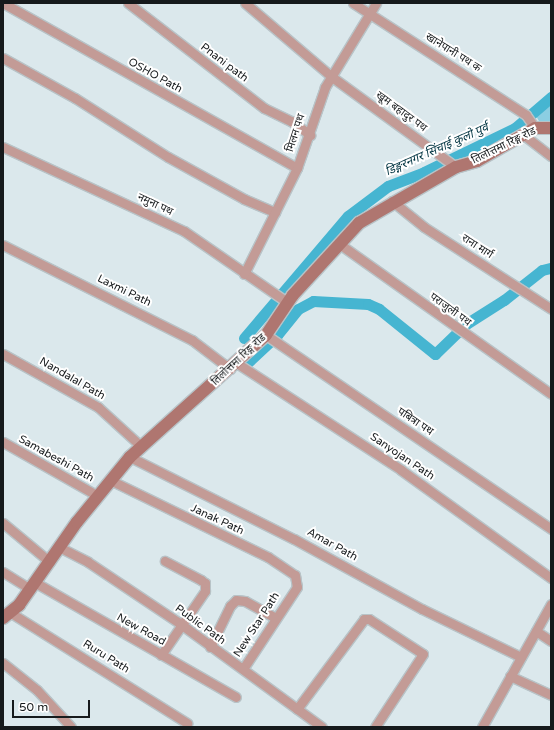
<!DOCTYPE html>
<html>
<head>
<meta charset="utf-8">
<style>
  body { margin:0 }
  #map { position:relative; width:554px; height:730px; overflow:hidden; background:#dbe8ec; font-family:"Varela Round","Noto Sans Devanagari",sans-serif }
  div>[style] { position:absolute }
  .green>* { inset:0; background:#8bcee2 }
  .canal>* { height:11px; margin:-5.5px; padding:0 5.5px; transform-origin:5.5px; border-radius:5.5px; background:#46b5d1 }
  .roads { filter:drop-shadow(1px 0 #b8c3c7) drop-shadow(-1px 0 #b8c3c7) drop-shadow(0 1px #b8c3c7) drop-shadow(0 -1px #b8c3c7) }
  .street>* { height:9px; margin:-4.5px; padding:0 4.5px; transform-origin:4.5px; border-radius:4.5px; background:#c39b96 }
  .secondary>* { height:12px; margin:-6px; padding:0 6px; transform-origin:6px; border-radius:6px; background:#af7670 }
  span { translate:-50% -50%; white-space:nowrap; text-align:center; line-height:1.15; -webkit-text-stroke:4px #fff; paint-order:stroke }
  .street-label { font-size:11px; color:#161a1c }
  .water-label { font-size:12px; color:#003441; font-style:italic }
  .frame { position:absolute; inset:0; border:4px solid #161a1c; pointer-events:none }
  .scale { position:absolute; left:12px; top:700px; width:78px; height:18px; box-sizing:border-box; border:2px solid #161a1c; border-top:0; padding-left:5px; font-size:12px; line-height:14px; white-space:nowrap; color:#161a1c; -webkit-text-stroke:3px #fff; paint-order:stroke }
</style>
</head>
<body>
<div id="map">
  <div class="green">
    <i style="clip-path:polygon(551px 97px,551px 124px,541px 125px,534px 112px)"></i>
  </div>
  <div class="canal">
    <i style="left:244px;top:338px;width:160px;rotate:-49.6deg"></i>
    <i style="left:348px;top:216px;width:50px;rotate:-36.9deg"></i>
    <i style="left:388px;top:186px;width:39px;rotate:-21deg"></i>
    <i style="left:424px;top:172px;width:101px;rotate:-25.8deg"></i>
    <i style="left:515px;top:128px;width:48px;rotate:-40.7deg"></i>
    <i style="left:245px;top:365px;width:44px;rotate:-43.2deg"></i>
    <i style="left:277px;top:335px;width:33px;rotate:-51deg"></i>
    <i style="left:298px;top:309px;width:17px;rotate:-28deg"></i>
    <i style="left:313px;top:301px;width:55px;rotate:3.1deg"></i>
    <i style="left:368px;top:304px;width:12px;rotate:24deg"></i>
    <i style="left:379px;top:309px;width:72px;rotate:38.8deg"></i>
    <i style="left:435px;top:354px;width:43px;rotate:-44.1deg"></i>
    <i style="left:466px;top:324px;width:45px;rotate:-32.3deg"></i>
    <i style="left:504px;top:300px;width:48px;rotate:-38.3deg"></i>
    <i style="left:542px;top:270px;width:9px;rotate:-13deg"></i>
  </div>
  <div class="roads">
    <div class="street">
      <i style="left:3px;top:3px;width:337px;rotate:29.3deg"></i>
      <i style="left:128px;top:3px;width:172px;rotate:37.7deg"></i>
      <i style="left:264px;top:108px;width:30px;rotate:26deg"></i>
      <i style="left:291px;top:121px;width:24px;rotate:36deg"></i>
      <i style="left:245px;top:3px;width:114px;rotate:40.4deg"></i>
      <i style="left:332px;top:77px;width:153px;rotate:36deg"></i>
      <i style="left:353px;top:3px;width:206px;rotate:32.9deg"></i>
      <i style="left:526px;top:115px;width:16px;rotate:55deg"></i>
      <i style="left:3px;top:58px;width:82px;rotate:29.1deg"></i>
      <i style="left:75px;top:98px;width:110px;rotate:32.4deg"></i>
      <i style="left:168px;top:157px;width:87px;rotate:28.9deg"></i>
      <i style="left:244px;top:199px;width:34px;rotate:23deg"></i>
      <i style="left:525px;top:136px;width:33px;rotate:38deg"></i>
      <i style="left:3px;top:147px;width:200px;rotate:24.9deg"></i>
      <i style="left:184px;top:231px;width:125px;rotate:34.6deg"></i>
      <i style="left:392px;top:201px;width:41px;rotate:39.1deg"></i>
      <i style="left:424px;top:227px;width:151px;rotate:32.8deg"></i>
      <i style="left:338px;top:243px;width:261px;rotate:35.3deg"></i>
      <i style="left:3px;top:245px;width:212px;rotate:26.7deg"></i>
      <i style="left:192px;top:340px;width:48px;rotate:37.3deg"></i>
      <i style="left:244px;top:274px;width:119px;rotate:-63.4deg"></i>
      <i style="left:297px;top:168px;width:86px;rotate:-70.9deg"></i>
      <i style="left:325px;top:87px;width:98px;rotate:-58.7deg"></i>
      <i style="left:266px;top:335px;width:345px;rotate:34.2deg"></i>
      <i style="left:3px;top:354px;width:109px;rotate:29.2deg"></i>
      <i style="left:98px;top:407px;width:59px;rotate:42.3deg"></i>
      <i style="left:235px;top:362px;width:198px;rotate:33deg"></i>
      <i style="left:401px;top:470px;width:185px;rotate:35.8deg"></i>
      <i style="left:3px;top:442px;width:109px;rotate:29.6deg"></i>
      <i style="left:130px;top:457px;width:183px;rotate:26.6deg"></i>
      <i style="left:294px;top:539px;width:146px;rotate:28.7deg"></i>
      <i style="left:422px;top:609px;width:110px;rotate:25.9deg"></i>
      <i style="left:110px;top:480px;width:176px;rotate:26deg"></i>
      <i style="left:268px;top:557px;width:32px;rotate:34deg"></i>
      <i style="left:295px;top:575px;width:12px;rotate:81deg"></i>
      <i style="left:297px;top:587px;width:98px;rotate:123.4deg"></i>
      <i style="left:3px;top:523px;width:61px;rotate:39.7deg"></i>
      <i style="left:61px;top:548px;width:30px;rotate:27deg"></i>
      <i style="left:88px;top:562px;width:113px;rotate:33.8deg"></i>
      <i style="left:182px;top:625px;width:173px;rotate:36.1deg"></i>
      <i style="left:3px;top:572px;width:32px;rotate:32deg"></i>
      <i style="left:36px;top:583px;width:230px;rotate:29.7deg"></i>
      <i style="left:11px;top:613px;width:208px;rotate:32deg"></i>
      <i style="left:536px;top:631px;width:18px;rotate:34deg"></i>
      <i style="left:210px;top:647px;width:46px;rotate:-64deg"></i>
      <i style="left:230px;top:606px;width:8px;rotate:-45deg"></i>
      <i style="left:236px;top:600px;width:9px;rotate:6deg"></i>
      <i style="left:245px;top:601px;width:33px;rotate:29deg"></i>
      <i style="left:161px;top:655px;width:78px;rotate:-55.5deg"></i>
      <i style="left:205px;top:591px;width:8px;rotate:-90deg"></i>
      <i style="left:205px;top:583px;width:5px;rotate:-143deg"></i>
      <i style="left:201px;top:580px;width:41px;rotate:-152.2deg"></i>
      <i style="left:3px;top:663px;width:43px;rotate:38.5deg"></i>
      <i style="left:37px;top:690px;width:50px;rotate:47.4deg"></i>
      <i style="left:510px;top:676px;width:45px;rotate:24.9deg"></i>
      <i style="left:297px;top:709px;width:112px;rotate:-53.3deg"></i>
      <i style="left:364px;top:619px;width:5px"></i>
      <i style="left:369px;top:619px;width:64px;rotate:32.9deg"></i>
      <i style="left:423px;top:654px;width:87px;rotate:123.3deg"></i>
      <i style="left:482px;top:727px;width:141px;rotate:-60.7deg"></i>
    </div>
    <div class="secondary">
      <i style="left:3px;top:618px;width:21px;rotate:-39deg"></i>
      <i style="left:19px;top:605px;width:101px;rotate:-55.1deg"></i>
      <i style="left:77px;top:522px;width:84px;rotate:-50.8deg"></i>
      <i style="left:130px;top:457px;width:183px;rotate:-41.9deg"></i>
      <i style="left:266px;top:335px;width:48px;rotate:-56deg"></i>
      <i style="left:293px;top:295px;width:98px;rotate:-47.5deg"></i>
      <i style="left:359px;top:223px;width:112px;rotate:-30deg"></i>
      <i style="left:456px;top:167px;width:22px;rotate:-16deg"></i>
      <i style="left:477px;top:161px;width:67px;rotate:-29.6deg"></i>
      <i style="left:535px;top:128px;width:16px"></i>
    </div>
  </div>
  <div class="street-label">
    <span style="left:453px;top:53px;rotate:32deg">खानेपानी पथ क</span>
    <span style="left:224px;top:63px;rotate:37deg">Pnani path</span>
    <span style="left:155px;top:76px;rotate:29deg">OSHO Path</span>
    <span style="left:401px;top:112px;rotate:36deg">खूम बहादुर पथ</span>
    <span style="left:296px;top:133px;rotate:-72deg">मिलन पथ</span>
    <span style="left:504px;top:146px;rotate:-26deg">तिलोत्तमा रिङ्ग रोड</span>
    <span style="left:155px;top:205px;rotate:25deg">नमुना पथ</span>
    <span style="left:477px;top:247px;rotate:33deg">राना मार्ग</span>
    <span style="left:124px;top:291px;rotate:26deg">Laxmi Path</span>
    <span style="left:450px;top:310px;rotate:36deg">पराजुली पथ</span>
    <span style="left:239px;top:360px;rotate:-43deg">तिलोत्तमा रिङ्ग रोड</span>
    <span style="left:72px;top:379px;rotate:30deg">Nandalal Path</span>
    <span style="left:415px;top:422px;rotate:34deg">पबित्रा पथ</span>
    <span style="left:402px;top:457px;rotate:34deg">Sanyojan Path</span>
    <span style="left:56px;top:459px;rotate:29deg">Samabeshi Path</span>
    <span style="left:217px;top:520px;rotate:25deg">Janak Path</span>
    <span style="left:332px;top:545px;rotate:29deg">Amar Path</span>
    <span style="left:200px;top:625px;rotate:36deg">Public Path</span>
    <span style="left:257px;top:625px;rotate:-57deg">New Star Path</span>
    <span style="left:141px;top:630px;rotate:29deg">New Road</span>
    <span style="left:106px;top:657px;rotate:32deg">Ruru Path</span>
  </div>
  <div class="water-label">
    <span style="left:437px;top:150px;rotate:-24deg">डिङ्गरनगर सिंचाई कुलो पुर्व</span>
  </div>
  <div class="frame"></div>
  <div class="scale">50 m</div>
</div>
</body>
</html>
